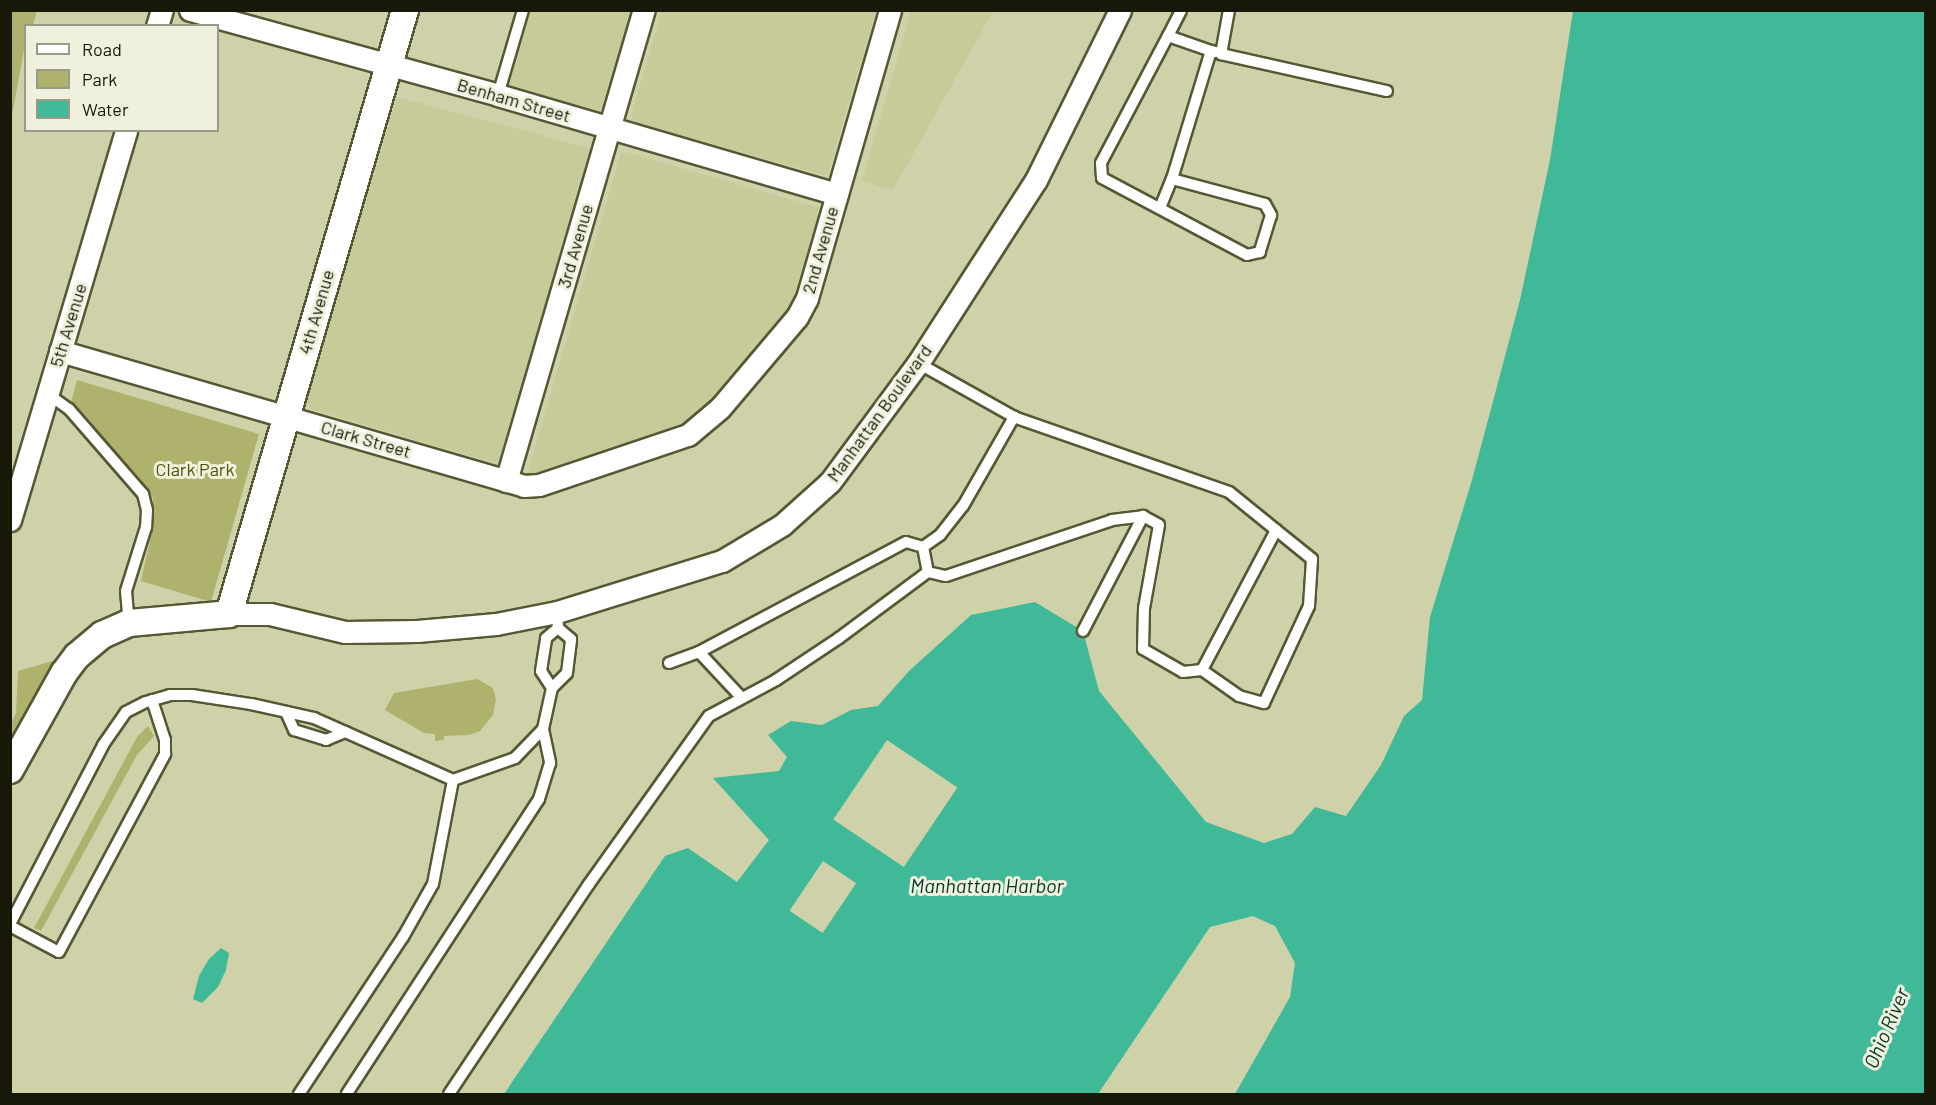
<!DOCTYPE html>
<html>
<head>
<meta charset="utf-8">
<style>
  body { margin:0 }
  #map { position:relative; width:1936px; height:1105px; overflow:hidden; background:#cfd2a9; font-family:Barlow,sans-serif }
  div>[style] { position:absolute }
  .built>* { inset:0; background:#c7ca99 }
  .green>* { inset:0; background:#afb26d }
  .water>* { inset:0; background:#3fb997 }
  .pier>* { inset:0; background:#cfd2a9; transform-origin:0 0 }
  .roads { filter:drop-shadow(2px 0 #565834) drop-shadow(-2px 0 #565834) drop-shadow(0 2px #565834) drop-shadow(0 -2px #565834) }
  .service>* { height:10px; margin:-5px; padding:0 5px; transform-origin:5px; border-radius:5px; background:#fff }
  .minor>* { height:21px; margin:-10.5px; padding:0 10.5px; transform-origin:10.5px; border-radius:10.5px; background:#fff }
  .tertiary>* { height:26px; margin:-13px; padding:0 13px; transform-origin:13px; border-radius:13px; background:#fff }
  span { translate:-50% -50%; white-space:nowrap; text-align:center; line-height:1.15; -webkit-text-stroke:6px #eff1dc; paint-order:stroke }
  .street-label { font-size:18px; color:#171808 }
  .park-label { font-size:18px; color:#515308 }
  .water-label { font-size:20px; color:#003729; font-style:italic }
  .frame { position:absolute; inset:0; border:12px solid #171808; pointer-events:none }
  .legend { position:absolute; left:24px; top:24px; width:195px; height:108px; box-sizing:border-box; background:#eff1dc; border:2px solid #999a87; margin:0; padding:8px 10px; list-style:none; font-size:18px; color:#171808 }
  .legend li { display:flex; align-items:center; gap:12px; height:30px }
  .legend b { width:30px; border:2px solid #999a87 }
</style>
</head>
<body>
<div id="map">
  <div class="built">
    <i style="clip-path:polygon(531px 11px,632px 11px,605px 106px,598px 111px,509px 86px)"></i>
    <i style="clip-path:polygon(662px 11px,876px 11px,828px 173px,824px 175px,637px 123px,631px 116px)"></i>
    <i style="clip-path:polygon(911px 11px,993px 11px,893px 190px,862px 181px)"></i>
    <i style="clip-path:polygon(397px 97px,593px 149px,501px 461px,495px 463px,311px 409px,306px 401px)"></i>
    <i style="clip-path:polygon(625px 152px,828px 210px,803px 290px,786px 319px,744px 374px,686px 428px,538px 477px,527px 475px,621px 153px)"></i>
  </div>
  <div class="green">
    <i style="clip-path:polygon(11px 10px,37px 11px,33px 25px,26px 26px,25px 44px,11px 121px)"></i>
    <i style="clip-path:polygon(77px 380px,259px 434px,211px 602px,141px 581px,153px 527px,153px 498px,71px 403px)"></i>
    <i style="clip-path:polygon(70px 656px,11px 756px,11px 723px,16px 713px,18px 671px)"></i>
    <i style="clip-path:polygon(477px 679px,493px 688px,496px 699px,493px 715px,480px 731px,469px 735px,444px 736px,444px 740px,435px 741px,435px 734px,424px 733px,385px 710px,394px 693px)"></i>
    <i style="clip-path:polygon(148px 726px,154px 736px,137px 755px,41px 931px,34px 928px,137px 737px)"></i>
  </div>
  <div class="water">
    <i style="clip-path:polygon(1573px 11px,1925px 11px,1925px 1094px,1235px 1094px,1290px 997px,1295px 963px,1275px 926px,1253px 916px,1210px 927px,1098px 1094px,504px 1094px,665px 856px,688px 848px,737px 882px,769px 840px,713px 778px,779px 771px,787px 757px,768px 735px,791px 721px,822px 725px,851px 710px,878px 706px,909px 671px,971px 615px,1035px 602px,1083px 631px,1099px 691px,1206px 822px,1264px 843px,1292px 834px,1315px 807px,1346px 816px,1381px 765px,1404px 716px,1422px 700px,1430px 617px,1472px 480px,1520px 300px,1550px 160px)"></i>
    <i style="clip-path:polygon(221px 948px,229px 953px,226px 970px,218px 987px,202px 1003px,193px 999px,199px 976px,209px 959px)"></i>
  </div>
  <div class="pier">
    <i style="left:887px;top:740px;width:85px;height:96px;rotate:34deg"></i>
    <i style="left:823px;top:861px;width:40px;height:60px;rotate:34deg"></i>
  </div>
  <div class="roads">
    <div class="service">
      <i style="left:1229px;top:10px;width:45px;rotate:100.3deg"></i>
      <i style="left:1221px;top:54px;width:170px;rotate:12.6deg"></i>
      <i style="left:1168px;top:36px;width:29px;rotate:-63deg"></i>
      <i style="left:498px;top:95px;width:89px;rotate:-73.6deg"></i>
      <i style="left:1172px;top:179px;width:96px;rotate:15deg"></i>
      <i style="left:1265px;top:204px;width:13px;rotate:61deg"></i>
      <i style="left:1271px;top:215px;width:39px;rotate:107deg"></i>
      <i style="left:1260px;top:252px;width:13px;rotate:167deg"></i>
      <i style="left:1247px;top:255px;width:164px;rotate:-152deg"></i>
      <i style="left:1102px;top:178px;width:15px;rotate:-94deg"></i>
      <i style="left:1101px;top:163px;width:144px;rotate:-62.2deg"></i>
      <i style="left:1168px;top:36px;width:46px;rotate:19.2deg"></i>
      <i style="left:1160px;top:208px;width:31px;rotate:-68deg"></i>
      <i style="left:1172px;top:179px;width:134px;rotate:-73.1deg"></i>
      <i style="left:1211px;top:51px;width:4px;rotate:14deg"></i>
      <i style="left:48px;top:394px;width:26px;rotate:36deg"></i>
      <i style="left:69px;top:409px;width:113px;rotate:49deg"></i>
      <i style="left:143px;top:494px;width:16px;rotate:76deg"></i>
      <i style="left:147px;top:510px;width:17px;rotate:93deg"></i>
      <i style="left:146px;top:527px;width:67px;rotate:107.4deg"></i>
      <i style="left:126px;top:591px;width:32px;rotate:85deg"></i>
      <i style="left:923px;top:547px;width:21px;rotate:-35deg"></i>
      <i style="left:940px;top:535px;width:37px;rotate:-52deg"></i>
      <i style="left:963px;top:506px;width:103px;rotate:-60.2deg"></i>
      <i style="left:1083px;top:631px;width:130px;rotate:-62.4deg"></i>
      <i style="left:699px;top:652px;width:62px;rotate:47deg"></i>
      <i style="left:669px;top:663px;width:32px;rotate:-20deg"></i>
      <i style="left:699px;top:652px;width:234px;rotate:-28deg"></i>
      <i style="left:906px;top:542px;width:18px;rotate:16deg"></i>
      <i style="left:923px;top:547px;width:25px;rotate:79deg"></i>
      <i style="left:928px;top:572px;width:18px;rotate:13deg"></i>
      <i style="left:946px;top:576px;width:175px;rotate:-18.6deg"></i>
      <i style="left:1112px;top:520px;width:31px;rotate:-7deg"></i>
      <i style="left:1143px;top:516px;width:18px;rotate:29deg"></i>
      <i style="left:1159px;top:525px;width:84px;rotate:100.2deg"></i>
      <i style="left:1144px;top:608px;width:41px;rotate:91.4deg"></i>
      <i style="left:1143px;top:649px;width:46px;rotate:29.9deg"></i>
      <i style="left:1183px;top:672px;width:19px;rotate:-6deg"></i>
      <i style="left:1202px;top:670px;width:158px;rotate:-62.1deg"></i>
      <i style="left:1276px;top:530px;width:60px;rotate:-141deg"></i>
      <i style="left:1229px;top:492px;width:228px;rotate:-160.8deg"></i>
      <i style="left:1014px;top:417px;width:110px;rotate:-150.6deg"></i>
      <i style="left:1202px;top:670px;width:45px;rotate:35.1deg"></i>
      <i style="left:1239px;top:696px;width:26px;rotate:16deg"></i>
      <i style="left:1264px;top:703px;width:107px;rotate:-65.1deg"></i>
      <i style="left:1309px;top:606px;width:47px;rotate:-86.3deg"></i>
      <i style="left:1312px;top:559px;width:46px;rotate:-141.1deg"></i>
      <i style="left:552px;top:688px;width:20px;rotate:-123deg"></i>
      <i style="left:541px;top:671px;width:33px;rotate:-81deg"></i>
      <i style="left:546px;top:638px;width:16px;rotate:-40deg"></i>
      <i style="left:286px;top:712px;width:20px;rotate:66deg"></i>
      <i style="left:294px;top:730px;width:34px;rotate:17deg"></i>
      <i style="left:326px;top:740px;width:21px;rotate:-23deg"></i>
      <i style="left:543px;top:729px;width:42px;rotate:-77.6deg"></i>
      <i style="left:552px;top:688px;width:21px;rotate:-45deg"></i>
      <i style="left:567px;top:673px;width:34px;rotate:-83deg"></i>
      <i style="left:571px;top:639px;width:17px;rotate:-140deg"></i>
      <i style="left:558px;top:628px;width:16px;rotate:-94deg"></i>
      <i style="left:10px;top:924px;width:202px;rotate:-62.5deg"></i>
      <i style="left:103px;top:745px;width:40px;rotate:-55.1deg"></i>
      <i style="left:126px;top:712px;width:22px;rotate:-27deg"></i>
      <i style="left:146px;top:702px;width:25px;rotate:-16deg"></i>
      <i style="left:170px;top:695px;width:22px"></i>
      <i style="left:192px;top:695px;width:60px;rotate:8.7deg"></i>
      <i style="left:251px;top:704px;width:65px;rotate:12.5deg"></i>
      <i style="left:314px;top:718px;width:152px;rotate:24deg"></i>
      <i style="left:10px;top:926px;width:55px;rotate:28deg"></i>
      <i style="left:59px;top:952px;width:225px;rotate:-61.8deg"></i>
      <i style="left:165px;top:754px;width:14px;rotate:-90deg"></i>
      <i style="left:165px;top:740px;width:42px;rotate:-108deg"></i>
      <i style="left:299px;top:1094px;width:188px;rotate:-56.5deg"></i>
      <i style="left:403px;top:937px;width:61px;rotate:-60.5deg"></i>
      <i style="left:433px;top:884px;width:106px;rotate:-79.1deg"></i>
      <i style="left:453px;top:780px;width:66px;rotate:-19.5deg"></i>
      <i style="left:515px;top:758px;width:40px;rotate:-46deg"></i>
      <i style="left:543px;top:729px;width:35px;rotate:78deg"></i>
      <i style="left:550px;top:763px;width:38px;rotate:107deg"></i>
      <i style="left:539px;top:799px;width:352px;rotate:123.1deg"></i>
      <i style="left:449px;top:1094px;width:252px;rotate:-56.3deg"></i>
      <i style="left:589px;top:884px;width:206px;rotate:-54.5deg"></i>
      <i style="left:709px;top:716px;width:76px;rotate:-28.2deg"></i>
      <i style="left:776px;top:680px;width:76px;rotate:-33.7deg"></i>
      <i style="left:839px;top:638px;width:111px;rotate:-36.6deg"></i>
    </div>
    <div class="minor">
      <i style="left:190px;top:10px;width:320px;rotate:15.4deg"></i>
      <i style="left:498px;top:95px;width:353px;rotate:16.3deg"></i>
      <i style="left:157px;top:26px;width:17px;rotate:-73deg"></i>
      <i style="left:60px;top:351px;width:483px;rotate:16.2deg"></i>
      <i style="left:524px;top:486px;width:15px;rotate:-4deg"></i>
      <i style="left:539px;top:485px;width:157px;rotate:-18.6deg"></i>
      <i style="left:688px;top:435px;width:42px;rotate:-40.2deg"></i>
      <i style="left:720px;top:408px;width:119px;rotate:-49.8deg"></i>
      <i style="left:797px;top:317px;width:21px;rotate:-62deg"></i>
      <i style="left:807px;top:298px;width:300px;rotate:-73.9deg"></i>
      <i style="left:506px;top:481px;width:491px;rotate:-73.7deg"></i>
      <i style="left:10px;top:520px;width:407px;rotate:-73.4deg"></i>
      <i style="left:229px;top:614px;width:41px"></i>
      <i style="left:270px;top:614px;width:77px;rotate:13.5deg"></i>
      <i style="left:345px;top:632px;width:72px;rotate:-0.8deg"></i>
      <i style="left:417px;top:631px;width:79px;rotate:-5.1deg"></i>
      <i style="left:496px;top:624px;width:62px;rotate:-11.1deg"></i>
      <i style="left:557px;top:612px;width:173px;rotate:-17.2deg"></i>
      <i style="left:722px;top:561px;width:70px;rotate:-31deg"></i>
      <i style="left:782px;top:525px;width:64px;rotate:-41.9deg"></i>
      <i style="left:830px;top:482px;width:148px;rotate:-53.5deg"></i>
      <i style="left:918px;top:363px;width:218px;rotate:-57.2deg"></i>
      <i style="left:1036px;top:180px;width:190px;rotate:-63.7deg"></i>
    </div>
    <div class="tertiary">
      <i style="left:10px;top:770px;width:111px;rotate:-60.9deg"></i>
      <i style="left:64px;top:673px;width:21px;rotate:-53deg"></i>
      <i style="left:77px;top:656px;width:33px;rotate:-40deg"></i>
      <i style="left:102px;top:635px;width:30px;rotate:-24deg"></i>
      <i style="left:129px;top:623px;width:100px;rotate:-5.1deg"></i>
      <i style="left:229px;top:614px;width:629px;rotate:-73.75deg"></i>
    </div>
  </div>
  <div class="street-label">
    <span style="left:514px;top:100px;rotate:16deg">Benham Street</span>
    <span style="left:575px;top:246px;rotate:-74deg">3rd Avenue</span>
    <span style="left:820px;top:250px;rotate:-74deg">2nd Avenue</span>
    <span style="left:316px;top:312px;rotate:-74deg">4th Avenue</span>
    <span style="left:68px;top:325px;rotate:-73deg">5th Avenue</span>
    <span style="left:879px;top:413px;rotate:-54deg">Manhattan Boulevard</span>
    <span style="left:366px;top:439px;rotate:16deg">Clark Street</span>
  </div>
  <div class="park-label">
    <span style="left:195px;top:469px">Clark Park</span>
  </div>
  <div class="water-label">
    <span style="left:987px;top:885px">Manhattan Harbor</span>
    <span style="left:1886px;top:1028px;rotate:-67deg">Ohio River</span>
  </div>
  <div class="frame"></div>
  <ul class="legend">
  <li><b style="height:8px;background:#fff"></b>Road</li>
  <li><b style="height:16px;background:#afb26d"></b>Park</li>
  <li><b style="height:16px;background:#3fb997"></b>Water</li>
  </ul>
</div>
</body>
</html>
